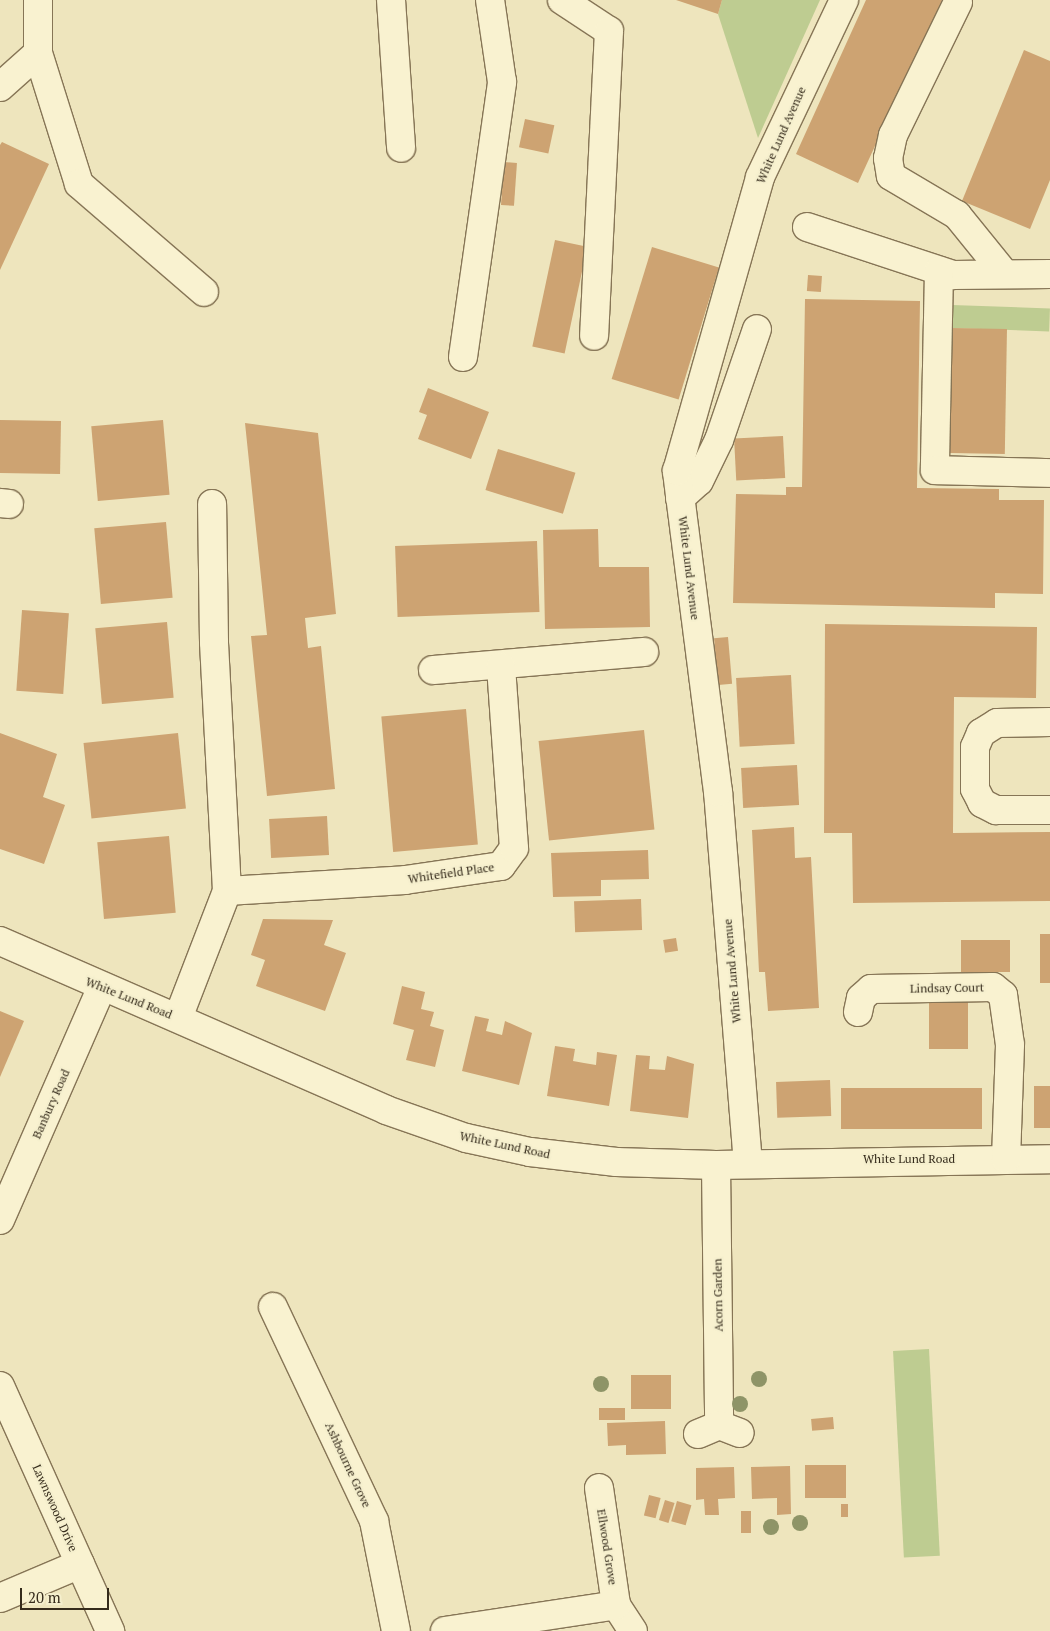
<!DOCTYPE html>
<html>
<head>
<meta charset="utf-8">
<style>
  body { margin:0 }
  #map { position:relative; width:1050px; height:1631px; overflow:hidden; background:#eee5bd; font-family:"PT Serif",serif }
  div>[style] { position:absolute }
  .green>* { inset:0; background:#becc91; transform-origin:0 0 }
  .building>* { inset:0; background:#cda372; transform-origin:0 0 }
  .roads { filter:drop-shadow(1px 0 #867556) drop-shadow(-1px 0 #867556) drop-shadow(0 1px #867556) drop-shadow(0 -1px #867556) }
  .minor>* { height:28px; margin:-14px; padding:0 14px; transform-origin:14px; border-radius:14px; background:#f9f2d0 }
  .trees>* { width:16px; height:16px; margin:-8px; border-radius:50%; background:#8e9467 }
  span { translate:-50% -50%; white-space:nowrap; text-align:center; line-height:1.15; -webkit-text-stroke:4px #f5efcd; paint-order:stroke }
  .street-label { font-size:12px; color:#352b1b }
  .scale { position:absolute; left:20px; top:1588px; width:89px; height:22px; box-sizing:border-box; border:2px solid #352b1b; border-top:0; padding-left:6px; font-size:15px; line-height:18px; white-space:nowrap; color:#352b1b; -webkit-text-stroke:4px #f5efcd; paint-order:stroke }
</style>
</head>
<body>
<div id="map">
  <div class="green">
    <i style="clip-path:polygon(722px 0,820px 0,758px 138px,718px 14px)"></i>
    <i style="left:952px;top:305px;width:98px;height:23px;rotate:2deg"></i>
    <i style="left:929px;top:1349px;width:207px;height:36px;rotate:87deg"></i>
  </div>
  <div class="building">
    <i style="clip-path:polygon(676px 0,722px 0,718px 14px)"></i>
    <i style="clip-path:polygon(866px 0,942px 0,858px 183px,796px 154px)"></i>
    <i style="clip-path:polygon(1024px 50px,1050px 61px,1050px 180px,1030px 229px,962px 201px)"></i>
    <i style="left:525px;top:119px;width:30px;height:29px;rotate:12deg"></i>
    <i style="clip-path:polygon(2px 142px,49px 164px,0 270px,0 145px)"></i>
    <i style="left:504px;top:162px;width:13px;height:43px;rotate:4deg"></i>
    <i style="left:555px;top:240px;width:33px;height:109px;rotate:12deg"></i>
    <i style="left:652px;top:247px;width:70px;height:138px;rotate:17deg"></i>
    <i style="left:808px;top:275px;width:14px;height:16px;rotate:4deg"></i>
    <i style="clip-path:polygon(805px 299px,920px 301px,917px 488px,999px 489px,999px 500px,1044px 500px,1043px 594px,995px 593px,995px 608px,733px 603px,736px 494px,786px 495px,786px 487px,802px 487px)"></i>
    <i style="left:952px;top:328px;width:55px;height:125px;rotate:1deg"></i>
    <i style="clip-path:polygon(428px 388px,489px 412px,471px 459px,418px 439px,427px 415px,419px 412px)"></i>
    <i style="left:0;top:420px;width:61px;height:53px;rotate:1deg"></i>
    <i style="left:163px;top:420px;width:75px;height:72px;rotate:85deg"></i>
    <i style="clip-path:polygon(245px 423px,318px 433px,336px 614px,305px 618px,308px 648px,321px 646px,335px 789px,267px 796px,251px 636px,267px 635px)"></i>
    <i style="left:783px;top:436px;width:42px;height:49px;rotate:87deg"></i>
    <i style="left:498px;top:449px;width:81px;height:43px;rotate:17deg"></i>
    <i style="left:166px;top:522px;width:76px;height:72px;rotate:85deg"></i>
    <i style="clip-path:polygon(598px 529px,599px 567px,649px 567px,650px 627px,545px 629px,543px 530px)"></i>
    <i style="left:537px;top:541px;width:71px;height:142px;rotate:88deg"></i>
    <i style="left:22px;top:610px;width:47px;height:81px;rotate:4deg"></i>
    <i style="left:167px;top:622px;width:76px;height:72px;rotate:85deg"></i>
    <i style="clip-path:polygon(825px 624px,1037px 627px,1036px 698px,954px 697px,953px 833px,1050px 832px,1050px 901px,853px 903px,852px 833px,824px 833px)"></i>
    <i style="left:728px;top:637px;width:47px;height:14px;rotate:85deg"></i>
    <i style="left:791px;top:675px;width:69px;height:55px;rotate:87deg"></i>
    <i style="left:466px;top:709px;width:136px;height:85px;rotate:85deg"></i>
    <i style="left:644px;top:730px;width:100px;height:106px;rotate:84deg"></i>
    <i style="clip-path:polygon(0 733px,57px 754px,43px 797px,65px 805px,44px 864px,0 849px)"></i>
    <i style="left:178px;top:733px;width:76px;height:95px;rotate:84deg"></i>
    <i style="left:797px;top:765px;width:40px;height:56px;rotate:87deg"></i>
    <i style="left:327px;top:816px;width:39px;height:58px;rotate:87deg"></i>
    <i style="clip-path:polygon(794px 827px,795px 858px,811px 857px,819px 1008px,768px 1011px,765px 972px,759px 972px,752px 830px)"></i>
    <i style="left:169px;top:836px;width:77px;height:72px;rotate:85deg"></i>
    <i style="clip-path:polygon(648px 850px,649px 879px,601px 880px,601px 896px,553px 897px,551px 853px)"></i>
    <i style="left:641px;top:899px;width:31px;height:67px;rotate:88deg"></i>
    <i style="clip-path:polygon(263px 919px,333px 920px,324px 945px,346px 953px,325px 1011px,256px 986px,265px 960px,251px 955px)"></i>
    <i style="left:1040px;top:934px;width:10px;height:49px"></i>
    <i style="left:676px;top:938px;width:13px;height:13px;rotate:81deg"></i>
    <i style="left:961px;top:940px;width:49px;height:32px"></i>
    <i style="clip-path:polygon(402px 986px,425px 992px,421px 1009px,434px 1012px,430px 1026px,444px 1030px,435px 1067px,406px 1060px,414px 1030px,393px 1024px)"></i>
    <i style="left:968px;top:1000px;width:49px;height:39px;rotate:90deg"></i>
    <i style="clip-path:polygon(0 1011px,24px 1021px,0 1077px)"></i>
    <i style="clip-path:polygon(475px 1016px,489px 1019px,486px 1031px,502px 1035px,505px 1021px,532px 1033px,519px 1085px,462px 1071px)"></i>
    <i style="clip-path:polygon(555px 1046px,575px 1049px,573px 1061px,584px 1063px,596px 1065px,597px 1052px,617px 1055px,609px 1106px,547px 1096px)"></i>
    <i style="clip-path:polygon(636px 1055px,650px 1056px,649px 1069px,665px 1070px,667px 1056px,694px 1064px,688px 1118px,630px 1111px)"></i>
    <i style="left:830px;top:1080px;width:36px;height:54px;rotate:88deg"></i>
    <i style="left:1034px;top:1086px;width:16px;height:42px"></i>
    <i style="left:982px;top:1088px;width:41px;height:141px;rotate:90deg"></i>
    <i style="left:631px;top:1375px;width:40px;height:34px"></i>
    <i style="left:599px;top:1408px;width:26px;height:12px"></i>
    <i style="left:833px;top:1417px;width:12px;height:22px;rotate:85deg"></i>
    <i style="clip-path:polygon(665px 1421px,666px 1454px,626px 1455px,626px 1445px,608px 1446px,607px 1423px)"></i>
    <i style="left:805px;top:1465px;width:41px;height:33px"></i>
    <i style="clip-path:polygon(790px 1466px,791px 1514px,777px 1515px,777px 1498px,752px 1499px,751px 1467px)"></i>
    <i style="clip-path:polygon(734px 1467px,735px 1498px,718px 1499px,719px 1515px,705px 1515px,704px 1499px,696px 1500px,696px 1468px)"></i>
    <i style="left:649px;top:1495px;width:12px;height:21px;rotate:14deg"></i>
    <i style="left:665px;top:1500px;width:10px;height:21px;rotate:17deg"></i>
    <i style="left:677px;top:1501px;width:15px;height:21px;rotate:16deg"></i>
    <i style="left:841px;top:1504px;width:7px;height:13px"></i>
    <i style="left:741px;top:1511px;width:10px;height:22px"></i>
  </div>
  <div class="roads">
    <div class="minor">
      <i style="left:38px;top:0;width:53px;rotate:90deg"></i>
      <i style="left:38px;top:53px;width:137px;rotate:72.6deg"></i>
      <i style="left:79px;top:184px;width:165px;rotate:40.8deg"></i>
      <i style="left:391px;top:0;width:148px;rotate:86.1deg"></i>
      <i style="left:562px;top:0;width:56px;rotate:33.4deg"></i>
      <i style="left:609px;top:31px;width:305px;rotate:92.8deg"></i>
      <i style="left:958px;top:2px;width:148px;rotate:116deg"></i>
      <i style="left:893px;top:135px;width:24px;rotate:102deg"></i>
      <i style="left:888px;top:158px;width:18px;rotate:81deg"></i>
      <i style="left:891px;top:176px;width:77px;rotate:30.6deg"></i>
      <i style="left:957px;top:215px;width:75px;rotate:51deg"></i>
      <i style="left:0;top:87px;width:51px;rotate:-41.8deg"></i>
      <i style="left:807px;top:227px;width:154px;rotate:18.2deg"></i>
      <i style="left:953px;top:275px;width:97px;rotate:-0.6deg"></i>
      <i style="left:939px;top:271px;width:199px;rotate:91.2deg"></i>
      <i style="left:935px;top:470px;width:115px;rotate:1.5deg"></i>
      <i style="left:463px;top:357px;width:278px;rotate:-81.9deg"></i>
      <i style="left:502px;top:82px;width:83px;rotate:-98.3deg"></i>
      <i style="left:680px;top:498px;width:25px;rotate:-42deg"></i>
      <i style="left:699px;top:481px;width:46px;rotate:-64deg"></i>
      <i style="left:719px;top:440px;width:117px;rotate:-71.1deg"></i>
      <i style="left:0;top:503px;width:9px;rotate:6deg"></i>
      <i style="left:433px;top:670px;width:212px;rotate:-4.9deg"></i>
      <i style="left:1050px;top:722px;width:53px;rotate:178.9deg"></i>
      <i style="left:997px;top:723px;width:19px;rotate:148deg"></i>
      <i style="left:981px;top:733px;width:15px;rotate:113deg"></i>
      <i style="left:975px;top:747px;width:42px;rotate:90deg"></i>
      <i style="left:975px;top:789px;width:16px;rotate:63deg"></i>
      <i style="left:982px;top:803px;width:16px;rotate:27deg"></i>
      <i style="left:996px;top:810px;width:54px"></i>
      <i style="left:227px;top:891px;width:178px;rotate:-3.5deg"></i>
      <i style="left:405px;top:880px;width:97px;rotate:-8.3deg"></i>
      <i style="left:501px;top:866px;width:22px;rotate:-54deg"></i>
      <i style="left:514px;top:848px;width:182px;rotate:-94.1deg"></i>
      <i style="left:0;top:941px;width:421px;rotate:23.6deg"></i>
      <i style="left:386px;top:1110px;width:85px;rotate:19.3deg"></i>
      <i style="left:466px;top:1138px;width:66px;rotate:12.3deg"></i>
      <i style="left:530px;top:1152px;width:87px;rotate:6.6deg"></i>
      <i style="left:616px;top:1162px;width:100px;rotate:1.7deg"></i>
      <i style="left:716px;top:1165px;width:334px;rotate:-1deg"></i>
      <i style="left:858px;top:1012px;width:14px;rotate:-78deg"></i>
      <i style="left:861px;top:998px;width:13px;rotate:-42deg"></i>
      <i style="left:871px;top:989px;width:122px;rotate:-0.9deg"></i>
      <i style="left:993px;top:987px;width:13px;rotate:39deg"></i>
      <i style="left:1003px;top:995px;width:50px;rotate:82deg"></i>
      <i style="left:1010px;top:1045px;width:114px;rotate:92deg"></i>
      <i style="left:178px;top:1018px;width:136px;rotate:-68.9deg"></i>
      <i style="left:227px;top:891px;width:249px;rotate:-93deg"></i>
      <i style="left:214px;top:642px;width:138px;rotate:-90.8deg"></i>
      <i style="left:748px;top:1164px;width:373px;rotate:-94.6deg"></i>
      <i style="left:718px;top:792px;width:324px;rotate:-97.3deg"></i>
      <i style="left:677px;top:471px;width:305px;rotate:-74.2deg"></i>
      <i style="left:760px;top:177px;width:196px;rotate:-64.6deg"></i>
      <i style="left:716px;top:1165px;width:260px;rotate:89.3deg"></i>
      <i style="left:0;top:1220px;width:254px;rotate:-66.4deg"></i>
      <i style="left:273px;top:1307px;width:237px;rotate:64.7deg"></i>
      <i style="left:374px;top:1521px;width:112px;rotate:78.7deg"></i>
      <i style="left:0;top:1386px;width:269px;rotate:65.8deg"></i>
      <i style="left:698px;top:1434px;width:23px;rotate:-23deg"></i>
      <i style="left:719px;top:1425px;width:22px;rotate:21deg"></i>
      <i style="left:599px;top:1488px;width:118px;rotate:81.7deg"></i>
      <i style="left:616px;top:1605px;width:31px;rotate:57deg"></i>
      <i style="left:0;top:1598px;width:87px;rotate:-23deg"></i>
      <i style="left:445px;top:1631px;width:173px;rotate:-8.6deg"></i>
    </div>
  </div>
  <div class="trees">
    <i style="left:759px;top:1379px"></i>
    <i style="left:601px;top:1384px"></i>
    <i style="left:740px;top:1404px"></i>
    <i style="left:800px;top:1523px"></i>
    <i style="left:771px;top:1527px"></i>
  </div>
  <div class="street-label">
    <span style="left:781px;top:135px;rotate:-66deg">White Lund Avenue</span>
    <span style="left:689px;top:568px;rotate:83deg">White Lund Avenue</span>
    <span style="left:451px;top:873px;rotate:-8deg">Whitefield Place</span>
    <span style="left:732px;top:971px;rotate:-95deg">White Lund Avenue</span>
    <span style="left:947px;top:988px;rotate:-1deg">Lindsay Court</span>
    <span style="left:129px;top:998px;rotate:22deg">White Lund Road</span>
    <span style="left:51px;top:1104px;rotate:-66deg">Banbury Road</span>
    <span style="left:505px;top:1145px;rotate:12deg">White Lund Road</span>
    <span style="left:909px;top:1159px">White Lund Road</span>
    <span style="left:718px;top:1295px;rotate:-91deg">Acorn Garden</span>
    <span style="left:348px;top:1465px;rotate:65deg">Ashbourne Grove</span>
    <span style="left:55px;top:1508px;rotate:66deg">Lawnswood Drive</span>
    <span style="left:607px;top:1547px;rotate:81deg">Ellwood Grove</span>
  </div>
  <div class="scale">20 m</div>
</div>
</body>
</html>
